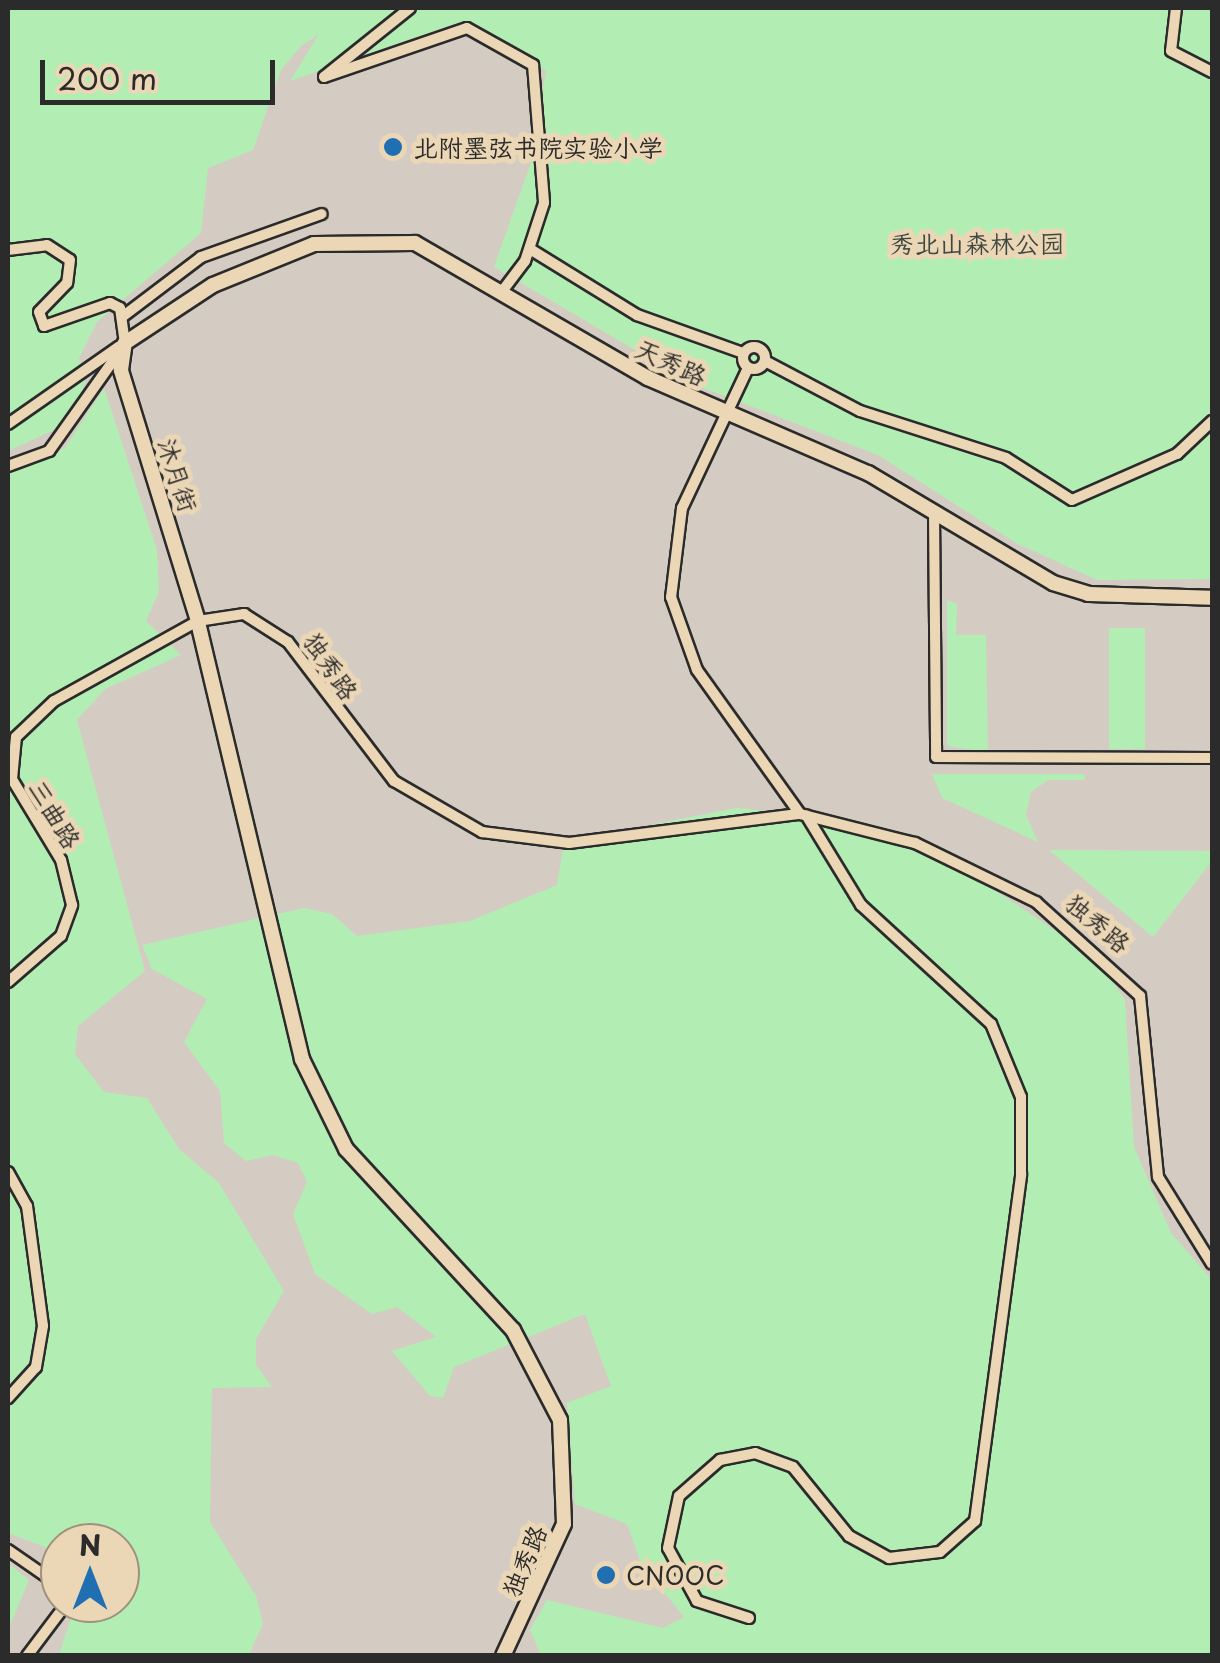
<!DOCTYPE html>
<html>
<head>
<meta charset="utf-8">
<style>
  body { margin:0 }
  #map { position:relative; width:1220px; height:1663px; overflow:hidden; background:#d4ccc2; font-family:"Playpen Sans","LXGW WenKai TC",sans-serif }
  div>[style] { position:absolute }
  .green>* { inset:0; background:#b2eeb4; transform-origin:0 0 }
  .roads { filter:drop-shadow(2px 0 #2b2b2b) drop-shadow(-2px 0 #2b2b2b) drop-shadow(0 2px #2b2b2b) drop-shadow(0 -2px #2b2b2b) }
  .street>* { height:10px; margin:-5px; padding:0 5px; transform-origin:5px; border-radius:5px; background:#ebd6b5 }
  .street>.ring { margin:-5px; padding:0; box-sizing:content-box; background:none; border:10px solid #ebd6b5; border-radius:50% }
  .secondary>* { height:14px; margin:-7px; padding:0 7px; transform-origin:7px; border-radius:7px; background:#ebd6b5 }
  .dots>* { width:28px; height:28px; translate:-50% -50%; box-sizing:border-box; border:5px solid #ebd6b5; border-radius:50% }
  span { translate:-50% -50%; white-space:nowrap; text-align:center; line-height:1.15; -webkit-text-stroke:10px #ebd6b5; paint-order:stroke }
  .poi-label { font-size:25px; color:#2b2b2b }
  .left { translate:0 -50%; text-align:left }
  .park-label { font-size:25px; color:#3f4840 }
  .street-label { font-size:25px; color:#2b2b2b }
  .frame { position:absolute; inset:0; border:10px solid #2b2b2b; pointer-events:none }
  .north { position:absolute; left:40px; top:1523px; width:100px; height:100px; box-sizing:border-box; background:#ebd6b5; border:2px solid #9e927e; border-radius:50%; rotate:0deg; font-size:28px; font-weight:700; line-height:40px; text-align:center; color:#2b2b2b }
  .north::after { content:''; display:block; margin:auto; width:35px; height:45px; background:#1f6fb2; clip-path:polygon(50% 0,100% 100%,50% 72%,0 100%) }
  .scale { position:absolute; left:40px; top:60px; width:235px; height:45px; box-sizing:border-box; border:5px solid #2b2b2b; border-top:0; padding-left:12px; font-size:30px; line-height:35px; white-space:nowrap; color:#2b2b2b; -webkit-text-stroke:8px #ebd6b5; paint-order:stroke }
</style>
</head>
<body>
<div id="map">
  <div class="green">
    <i style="clip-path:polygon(8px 8px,1212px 8px,1212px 579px,1097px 580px,1016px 543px,878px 455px,693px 384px,494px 267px,530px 165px,546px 71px,454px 24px,290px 81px,319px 34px,301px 46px,281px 70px,253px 150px,208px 168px,201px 233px,97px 322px,78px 360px,89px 369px,81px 394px,56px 429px,8px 451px)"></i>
    <i style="clip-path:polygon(104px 388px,157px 550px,159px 591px,146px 621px,181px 655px,105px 689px,77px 720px,145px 971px,78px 1026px,75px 1054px,104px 1092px,147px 1098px,179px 1149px,219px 1183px,284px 1291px,256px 1339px,256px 1365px,272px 1387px,212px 1388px,210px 1522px,256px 1596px,263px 1623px,249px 1655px,59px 1655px,76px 1603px,120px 1603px,120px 1543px,60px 1543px,60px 1573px,45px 1547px,8px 1533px,8px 473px,65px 448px)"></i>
    <i style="clip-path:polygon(947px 600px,957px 604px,956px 635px,986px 635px,988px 752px,947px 746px)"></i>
    <i style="left:1109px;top:628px;width:36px;height:121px"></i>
    <i style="clip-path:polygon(932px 774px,1084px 774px,1085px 780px,1048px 780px,1031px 792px,1026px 815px,1038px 842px,942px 798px)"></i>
    <i style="clip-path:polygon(736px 808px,811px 815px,957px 865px,1059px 933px,1105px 970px,1125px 1000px,1134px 1147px,1171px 1233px,1212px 1280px,1212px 1655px,541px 1655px,530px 1630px,547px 1600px,663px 1628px,684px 1617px,641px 1563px,627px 1524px,575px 1504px,567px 1403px,611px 1386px,585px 1314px,454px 1367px,443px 1398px,430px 1396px,392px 1351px,436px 1337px,397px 1307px,372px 1314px,315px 1274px,293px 1214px,307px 1182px,298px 1163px,272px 1155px,246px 1161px,224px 1143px,220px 1091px,184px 1042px,207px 999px,152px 969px,142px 945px,304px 908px,332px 914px,357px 936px,470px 921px,557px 885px,564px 842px)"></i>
    <i style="clip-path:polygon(1049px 850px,1212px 851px,1212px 861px,1153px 937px)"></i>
    <i style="clip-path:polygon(8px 1563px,29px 1580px,8px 1630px)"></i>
  </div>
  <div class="roads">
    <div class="street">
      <i style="left:410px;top:8px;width:110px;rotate:141.3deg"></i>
      <i style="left:324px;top:77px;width:151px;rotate:-18.9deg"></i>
      <i style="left:467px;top:28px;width:76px;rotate:29.3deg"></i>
      <i style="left:533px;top:65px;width:138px;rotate:85.4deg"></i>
      <i style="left:544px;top:203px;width:61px;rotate:108.1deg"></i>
      <i style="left:525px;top:261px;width:38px;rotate:127deg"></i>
      <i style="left:1176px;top:8px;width:43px;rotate:96.6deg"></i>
      <i style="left:1171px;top:51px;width:46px;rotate:27.1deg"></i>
      <i style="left:530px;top:249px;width:126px;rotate:31.7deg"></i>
      <i style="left:637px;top:315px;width:113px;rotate:19.7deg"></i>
      <i style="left:8px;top:250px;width:39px;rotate:-7deg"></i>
      <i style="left:47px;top:245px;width:27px;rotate:33deg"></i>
      <i style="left:70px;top:260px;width:23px;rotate:97deg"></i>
      <i style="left:67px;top:283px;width:40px;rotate:134deg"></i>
      <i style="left:39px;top:312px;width:15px;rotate:70deg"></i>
      <i style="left:44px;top:326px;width:70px;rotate:-19.2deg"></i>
      <i style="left:110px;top:303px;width:11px;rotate:27deg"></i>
      <i style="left:120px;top:308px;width:35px;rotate:82deg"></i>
      <i style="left:122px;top:317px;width:99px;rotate:-37.2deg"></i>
      <i style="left:201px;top:257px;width:128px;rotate:-19.6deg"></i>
      <i class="ring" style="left:743px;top:347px;width:12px;height:12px"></i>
      <i style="left:765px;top:361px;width:107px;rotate:27.8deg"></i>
      <i style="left:860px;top:411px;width:153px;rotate:17.8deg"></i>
      <i style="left:1006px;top:458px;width:78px;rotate:32.5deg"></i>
      <i style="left:1072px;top:500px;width:115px;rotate:-23.7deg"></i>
      <i style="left:1177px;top:454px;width:48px;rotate:-43.3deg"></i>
      <i style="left:748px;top:368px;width:155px;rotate:115.2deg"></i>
      <i style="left:682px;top:508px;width:90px;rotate:97deg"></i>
      <i style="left:671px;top:597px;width:77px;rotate:70.4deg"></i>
      <i style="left:697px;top:670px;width:177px;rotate:54.4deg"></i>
      <i style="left:8px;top:424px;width:136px;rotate:-34.9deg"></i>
      <i style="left:8px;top:466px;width:44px;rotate:-20.1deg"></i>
      <i style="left:49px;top:451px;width:131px;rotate:-54.6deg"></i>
      <i style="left:934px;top:512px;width:245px;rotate:89.5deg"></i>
      <i style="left:936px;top:757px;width:276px;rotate:0.2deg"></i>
      <i style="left:8px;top:982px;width:70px;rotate:-41deg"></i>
      <i style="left:61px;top:936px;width:33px;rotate:-70deg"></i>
      <i style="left:72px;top:905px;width:46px;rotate:-103.7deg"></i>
      <i style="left:61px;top:860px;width:95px;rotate:-121.2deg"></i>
      <i style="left:12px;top:779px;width:42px;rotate:-84.6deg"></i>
      <i style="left:16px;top:737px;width:52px;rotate:-43.5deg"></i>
      <i style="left:54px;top:701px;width:165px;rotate:-29.1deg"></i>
      <i style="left:198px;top:621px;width:47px;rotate:-8.7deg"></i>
      <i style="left:244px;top:614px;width:52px;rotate:32.5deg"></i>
      <i style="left:288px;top:642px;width:175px;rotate:52.7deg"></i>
      <i style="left:394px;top:781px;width:102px;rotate:30.1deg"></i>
      <i style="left:482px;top:832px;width:88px;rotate:7.2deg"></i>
      <i style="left:569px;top:843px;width:233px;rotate:-7.2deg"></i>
      <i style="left:800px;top:814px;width:119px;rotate:14.2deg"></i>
      <i style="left:915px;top:843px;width:135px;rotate:26deg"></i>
      <i style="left:1036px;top:902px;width:140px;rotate:42.1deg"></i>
      <i style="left:1140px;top:996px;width:182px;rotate:84.3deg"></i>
      <i style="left:1158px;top:1177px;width:102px;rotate:58.2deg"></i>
      <i style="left:8px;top:1172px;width:39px;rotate:61deg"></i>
      <i style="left:27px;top:1206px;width:121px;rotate:82.4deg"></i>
      <i style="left:43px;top:1326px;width:42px;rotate:99.7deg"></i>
      <i style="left:36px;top:1367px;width:42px;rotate:132.1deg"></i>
      <i style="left:8px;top:1550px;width:63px;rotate:34.7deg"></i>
      <i style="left:749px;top:1618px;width:55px;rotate:-161.9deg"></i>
      <i style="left:697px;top:1601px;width:60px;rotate:-118.7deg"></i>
      <i style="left:668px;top:1548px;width:53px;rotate:-78.1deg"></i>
      <i style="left:679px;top:1496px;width:55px;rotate:-41.3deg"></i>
      <i style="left:720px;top:1460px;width:36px;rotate:-11deg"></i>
      <i style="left:755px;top:1453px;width:40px;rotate:20.2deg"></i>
      <i style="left:793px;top:1467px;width:89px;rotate:50.9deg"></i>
      <i style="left:849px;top:1536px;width:46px;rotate:28.8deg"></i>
      <i style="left:889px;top:1558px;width:51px;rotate:-6.7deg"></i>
      <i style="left:940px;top:1552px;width:47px;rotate:-41.5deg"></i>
      <i style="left:975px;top:1521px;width:350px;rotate:-82.4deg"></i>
      <i style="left:1021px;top:1174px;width:77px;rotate:-90deg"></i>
      <i style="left:1021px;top:1097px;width:79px;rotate:-112.3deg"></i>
      <i style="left:991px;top:1024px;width:176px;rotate:-137.5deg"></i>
      <i style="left:861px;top:905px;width:105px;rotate:-121.4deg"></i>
      <i style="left:27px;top:1656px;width:66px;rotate:-53deg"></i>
    </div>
    <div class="secondary">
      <i style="left:503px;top:1656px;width:145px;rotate:-65.2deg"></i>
      <i style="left:564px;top:1524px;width:104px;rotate:-92.2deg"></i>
      <i style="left:560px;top:1420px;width:102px;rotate:-117.6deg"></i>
      <i style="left:513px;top:1330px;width:246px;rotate:-132.7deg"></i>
      <i style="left:346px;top:1149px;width:100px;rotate:-116.1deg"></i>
      <i style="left:302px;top:1059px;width:450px;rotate:-103.4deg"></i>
      <i style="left:198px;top:621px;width:263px;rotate:-107.1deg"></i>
      <i style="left:121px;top:370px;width:27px;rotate:-82deg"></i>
      <i style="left:125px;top:343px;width:105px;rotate:-33.4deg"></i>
      <i style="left:213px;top:285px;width:109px;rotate:-22.1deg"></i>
      <i style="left:314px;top:244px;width:101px;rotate:-0.6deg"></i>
      <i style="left:415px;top:243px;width:269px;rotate:30.1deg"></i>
      <i style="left:648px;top:378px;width:240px;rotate:23.4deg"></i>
      <i style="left:868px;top:473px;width:215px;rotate:30.7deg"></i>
      <i style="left:1053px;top:583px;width:37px;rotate:17deg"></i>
      <i style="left:1088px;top:594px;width:124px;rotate:1.8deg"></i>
    </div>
  </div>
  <div class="dots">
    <i style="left:393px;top:147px;background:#1f6fb2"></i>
    <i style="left:606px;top:1575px;background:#1f6fb2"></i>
  </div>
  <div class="poi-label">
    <span class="left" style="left:413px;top:147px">北附墨弦书院实验小学</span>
    <span class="left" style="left:626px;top:1575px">CNOOC</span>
  </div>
  <div class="park-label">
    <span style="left:977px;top:243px">秀北山森林公园</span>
  </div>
  <div class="street-label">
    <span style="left:671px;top:362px;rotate:25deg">天秀路</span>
    <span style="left:178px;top:475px;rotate:72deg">沐月街</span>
    <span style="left:331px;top:666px;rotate:56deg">独秀路</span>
    <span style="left:55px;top:814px;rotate:59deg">三曲路</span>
    <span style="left:1098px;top:923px;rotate:40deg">独秀路</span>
    <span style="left:524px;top:1561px;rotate:-67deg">独秀路</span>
  </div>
  <div class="frame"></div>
  <div class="north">N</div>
  <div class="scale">200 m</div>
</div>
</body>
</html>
